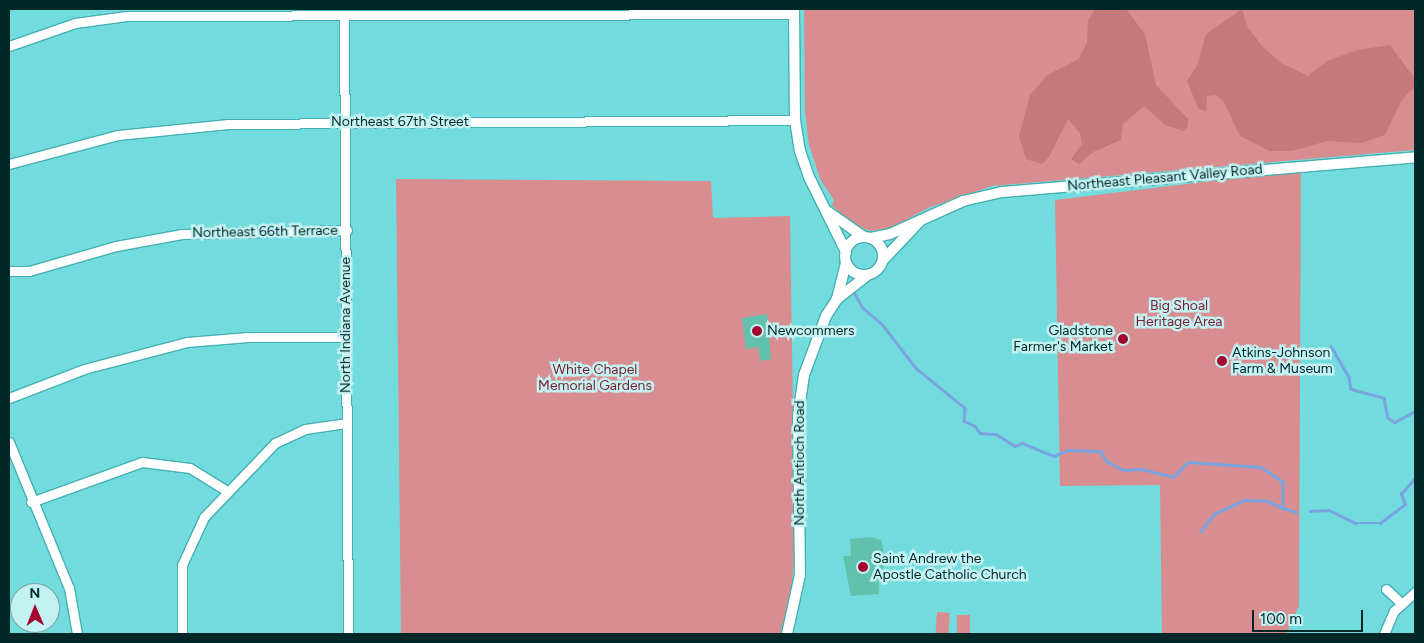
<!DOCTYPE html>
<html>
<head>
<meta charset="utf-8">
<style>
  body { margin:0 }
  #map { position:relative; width:1424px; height:643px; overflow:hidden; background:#72dbdd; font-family:Figtree,sans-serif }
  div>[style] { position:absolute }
  .green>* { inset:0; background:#d88d90; transform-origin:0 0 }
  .forest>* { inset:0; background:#c7787b }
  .stream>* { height:2.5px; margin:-1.25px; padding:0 1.25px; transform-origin:1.25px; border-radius:1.25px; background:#79a4e0 }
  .building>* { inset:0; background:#61c1ac }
  .roads { filter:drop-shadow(1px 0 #44b0b2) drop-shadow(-1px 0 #44b0b2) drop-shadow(0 1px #44b0b2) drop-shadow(0 -1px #44b0b2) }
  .minor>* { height:9px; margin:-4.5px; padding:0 4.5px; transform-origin:4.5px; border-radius:4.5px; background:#fff }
  .tertiary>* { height:10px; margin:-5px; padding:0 5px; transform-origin:5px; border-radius:5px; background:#fff }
  .tertiary>.ring { margin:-5px; padding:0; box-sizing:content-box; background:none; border:10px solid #fff; border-radius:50% }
  .dots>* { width:14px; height:14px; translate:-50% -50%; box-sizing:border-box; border:2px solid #c3f2f3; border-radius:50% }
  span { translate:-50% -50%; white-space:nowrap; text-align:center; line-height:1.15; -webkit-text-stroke:5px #c3f2f3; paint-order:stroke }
  .street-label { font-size:14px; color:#042728 }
  .park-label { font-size:14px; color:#7d1d2c }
  .poi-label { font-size:14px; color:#042728 }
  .left { translate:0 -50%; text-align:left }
  .right { translate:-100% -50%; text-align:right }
  .frame { position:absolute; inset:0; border:10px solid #042728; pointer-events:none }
  .north { position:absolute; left:10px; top:583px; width:50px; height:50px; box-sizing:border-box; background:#c3f2f3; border:1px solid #77a1a2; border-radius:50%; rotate:359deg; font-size:14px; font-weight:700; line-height:20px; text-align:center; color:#042728 }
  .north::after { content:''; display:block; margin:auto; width:18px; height:22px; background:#a30430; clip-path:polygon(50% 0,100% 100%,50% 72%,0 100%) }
  .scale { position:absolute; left:1252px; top:610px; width:111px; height:22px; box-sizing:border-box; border:2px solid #042728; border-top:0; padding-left:6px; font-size:15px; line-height:18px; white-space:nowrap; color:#042728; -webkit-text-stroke:4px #c3f2f3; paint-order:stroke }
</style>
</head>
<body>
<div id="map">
  <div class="green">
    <i style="clip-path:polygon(804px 9px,1415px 9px,1415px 150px,992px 186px,928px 208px,891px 228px,870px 231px,849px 222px,832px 205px,834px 200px,820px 179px,809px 145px,805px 112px)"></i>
    <i style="clip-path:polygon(1301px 170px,1299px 606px,1286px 634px,1162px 634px,1160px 485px,1060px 486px,1055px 200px)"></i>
    <i style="clip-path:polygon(396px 179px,711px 181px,713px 218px,790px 216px,795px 539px,792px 588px,780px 634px,401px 634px)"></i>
    <i style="left:937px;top:612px;width:13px;height:22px;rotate:4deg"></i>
    <i style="left:957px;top:615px;width:13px;height:19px"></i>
  </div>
  <div class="forest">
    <i style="clip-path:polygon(1095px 9px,1126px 9px,1145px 34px,1156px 85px,1188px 119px,1188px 126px,1184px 131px,1165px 125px,1144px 106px,1123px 124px,1121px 140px,1093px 152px,1079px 164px,1071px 159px,1082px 144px,1080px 133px,1068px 119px,1049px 157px,1042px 164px,1026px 159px,1019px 136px,1030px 95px,1047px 75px,1079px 59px,1087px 42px,1088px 20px)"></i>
    <i style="clip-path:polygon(1242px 9px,1248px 28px,1263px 47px,1281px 63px,1308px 76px,1327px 61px,1357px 50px,1390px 45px,1415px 79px,1415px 86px,1401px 101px,1385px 135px,1361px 143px,1327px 141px,1292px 151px,1270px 151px,1240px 136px,1224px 102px,1216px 95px,1207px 96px,1206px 112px,1198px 108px,1187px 81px,1197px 66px,1206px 34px)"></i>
  </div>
  <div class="stream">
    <i style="left:854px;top:292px;width:18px;rotate:61deg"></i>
    <i style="left:863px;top:308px;width:25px;rotate:40deg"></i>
    <i style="left:882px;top:324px;width:56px;rotate:52.3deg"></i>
    <i style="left:916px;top:368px;width:63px;rotate:39.2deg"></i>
    <i style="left:965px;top:408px;width:13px;rotate:94deg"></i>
    <i style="left:964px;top:421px;width:12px;rotate:24deg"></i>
    <i style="left:975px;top:426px;width:9px;rotate:54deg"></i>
    <i style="left:980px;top:433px;width:16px;rotate:4deg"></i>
    <i style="left:996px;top:434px;width:22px;rotate:32deg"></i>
    <i style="left:1015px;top:446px;width:8px;rotate:-23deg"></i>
    <i style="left:1022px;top:443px;width:35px;rotate:22deg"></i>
    <i style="left:1054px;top:456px;width:15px;rotate:-23deg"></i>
    <i style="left:1068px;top:450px;width:33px;rotate:2deg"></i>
    <i style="left:1101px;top:451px;width:11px;rotate:63deg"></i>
    <i style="left:1106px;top:461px;width:20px;rotate:27deg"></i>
    <i style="left:1124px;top:470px;width:18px;rotate:-3deg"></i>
    <i style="left:1142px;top:469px;width:32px;rotate:14deg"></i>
    <i style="left:1173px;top:477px;width:21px;rotate:-45deg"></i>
    <i style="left:1188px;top:462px;width:73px;rotate:3.9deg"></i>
    <i style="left:1261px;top:467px;width:27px;rotate:34deg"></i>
    <i style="left:1283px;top:482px;width:26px;rotate:90deg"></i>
    <i style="left:1283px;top:508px;width:14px;rotate:17deg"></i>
    <i style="left:1331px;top:346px;width:36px;rotate:60deg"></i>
    <i style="left:1349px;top:377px;width:12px;rotate:81deg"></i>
    <i style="left:1351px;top:389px;width:34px;rotate:15deg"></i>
    <i style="left:1384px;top:398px;width:20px;rotate:79deg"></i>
    <i style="left:1388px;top:418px;width:8px;rotate:30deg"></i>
    <i style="left:1395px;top:422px;width:23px;rotate:-29deg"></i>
    <i style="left:1310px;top:511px;width:19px;rotate:-3deg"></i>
    <i style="left:1329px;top:510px;width:30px;rotate:26deg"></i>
    <i style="left:1356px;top:523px;width:24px"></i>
    <i style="left:1380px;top:523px;width:31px;rotate:-37deg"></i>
    <i style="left:1405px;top:504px;width:11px;rotate:-112deg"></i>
    <i style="left:1401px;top:494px;width:21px;rotate:-49deg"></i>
    <i style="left:1200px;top:532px;width:23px;rotate:-52deg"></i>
    <i style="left:1214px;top:514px;width:33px;rotate:-25deg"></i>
    <i style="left:1244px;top:500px;width:23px;rotate:2deg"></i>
    <i style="left:1267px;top:501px;width:17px;rotate:24deg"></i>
  </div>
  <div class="building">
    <i style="clip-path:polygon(767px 314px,771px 359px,760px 361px,758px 347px,746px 349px,742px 318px)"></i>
    <i style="clip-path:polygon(871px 537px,881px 540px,885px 558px,883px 570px,878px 570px,879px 594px,851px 596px,843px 556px,851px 556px,850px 539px)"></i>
  </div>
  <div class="roads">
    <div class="minor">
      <i style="left:344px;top:16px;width:618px;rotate:89.63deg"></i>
      <i style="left:9px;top:46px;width:70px;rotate:-19.2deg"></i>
      <i style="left:75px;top:23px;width:52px;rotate:-7.7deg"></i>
      <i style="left:127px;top:16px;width:667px;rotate:-0.17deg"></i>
      <i style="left:9px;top:164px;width:113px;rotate:-14.9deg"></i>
      <i style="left:118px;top:135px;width:111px;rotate:-5.7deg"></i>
      <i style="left:228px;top:124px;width:567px;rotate:-0.4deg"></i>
      <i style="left:9px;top:271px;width:20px"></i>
      <i style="left:29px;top:271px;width:91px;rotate:-16deg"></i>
      <i style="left:116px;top:246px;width:67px;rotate:-10.3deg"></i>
      <i style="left:182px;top:234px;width:165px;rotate:-1.4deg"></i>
      <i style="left:9px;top:398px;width:80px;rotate:-21.1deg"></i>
      <i style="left:84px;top:369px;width:106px;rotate:-14.7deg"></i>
      <i style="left:187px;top:342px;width:61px;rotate:-4.7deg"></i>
      <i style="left:248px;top:337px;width:98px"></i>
      <i style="left:9px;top:442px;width:158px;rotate:67.7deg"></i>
      <i style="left:69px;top:588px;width:47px;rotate:80.1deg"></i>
      <i style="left:31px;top:502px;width:118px;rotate:-19.8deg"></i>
      <i style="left:142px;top:462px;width:48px;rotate:7.1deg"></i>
      <i style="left:190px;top:468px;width:44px;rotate:31.9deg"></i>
      <i style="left:1386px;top:589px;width:21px;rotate:43deg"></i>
      <i style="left:182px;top:634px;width:69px;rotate:-90deg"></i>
      <i style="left:182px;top:565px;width:53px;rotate:-65.4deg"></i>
      <i style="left:204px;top:517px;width:103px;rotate:-46.2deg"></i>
      <i style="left:275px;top:443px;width:33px;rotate:-25deg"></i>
      <i style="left:305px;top:429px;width:41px;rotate:-8.3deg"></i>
      <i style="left:1384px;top:634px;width:25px;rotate:-67deg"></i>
      <i style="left:1394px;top:611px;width:28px;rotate:-42deg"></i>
    </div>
    <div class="tertiary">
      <i style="left:794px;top:9px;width:111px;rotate:89.5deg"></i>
      <i style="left:795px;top:120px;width:31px;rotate:81deg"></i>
      <i style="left:800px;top:151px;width:28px;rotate:71deg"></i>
      <i style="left:809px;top:177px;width:84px;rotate:63.7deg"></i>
      <i style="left:827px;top:211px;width:45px;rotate:35.1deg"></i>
      <i class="ring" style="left:845px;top:237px;width:28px;height:28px"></i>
      <i style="left:871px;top:238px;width:19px;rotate:-12deg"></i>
      <i style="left:890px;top:234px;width:80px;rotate:-24.3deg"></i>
      <i style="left:963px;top:201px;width:40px;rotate:-13deg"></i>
      <i style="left:1002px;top:192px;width:414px;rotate:-4.8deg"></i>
      <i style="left:884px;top:259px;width:52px;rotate:-46.5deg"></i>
      <i style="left:837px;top:299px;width:36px;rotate:-76deg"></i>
      <i style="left:787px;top:634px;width:60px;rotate:-77.6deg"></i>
      <i style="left:800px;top:575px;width:159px;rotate:-90.7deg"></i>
      <i style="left:798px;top:416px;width:41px;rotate:-81.7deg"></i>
      <i style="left:804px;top:375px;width:63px;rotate:-69.6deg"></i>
      <i style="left:826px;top:316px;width:20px;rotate:-57deg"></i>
      <i style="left:837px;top:299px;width:37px;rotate:-38deg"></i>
    </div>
  </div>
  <div class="dots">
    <i style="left:757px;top:331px;background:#a30430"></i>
    <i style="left:1123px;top:339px;background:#a30430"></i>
    <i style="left:1222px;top:361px;background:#a30430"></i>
    <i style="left:863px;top:567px;background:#a30430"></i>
  </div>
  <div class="street-label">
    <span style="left:400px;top:122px">Northeast 67th Street</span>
    <span style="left:1165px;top:178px;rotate:-5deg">Northeast Pleasant Valley Road</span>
    <span style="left:265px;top:232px;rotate:-1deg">Northeast 66th Terrace</span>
    <span style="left:346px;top:325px;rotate:-90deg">North Indiana Avenue</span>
    <span style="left:800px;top:463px;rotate:-90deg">North Antioch Road</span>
  </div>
  <div class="park-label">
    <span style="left:1179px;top:314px">Big Shoal<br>Heritage Area</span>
    <span style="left:595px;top:378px">White Chapel<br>Memorial Gardens</span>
  </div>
  <div class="poi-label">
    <span class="left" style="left:767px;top:331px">Newcommers</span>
    <span class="right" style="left:1113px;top:339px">Gladstone<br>Farmer's Market</span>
    <span class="left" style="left:1232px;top:361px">Atkins-Johnson<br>Farm &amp; Museum</span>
    <span class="left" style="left:873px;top:567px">Saint Andrew the<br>Apostle Catholic Church</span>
  </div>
  <div class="frame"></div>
  <div class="north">N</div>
  <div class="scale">100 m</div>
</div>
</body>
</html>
